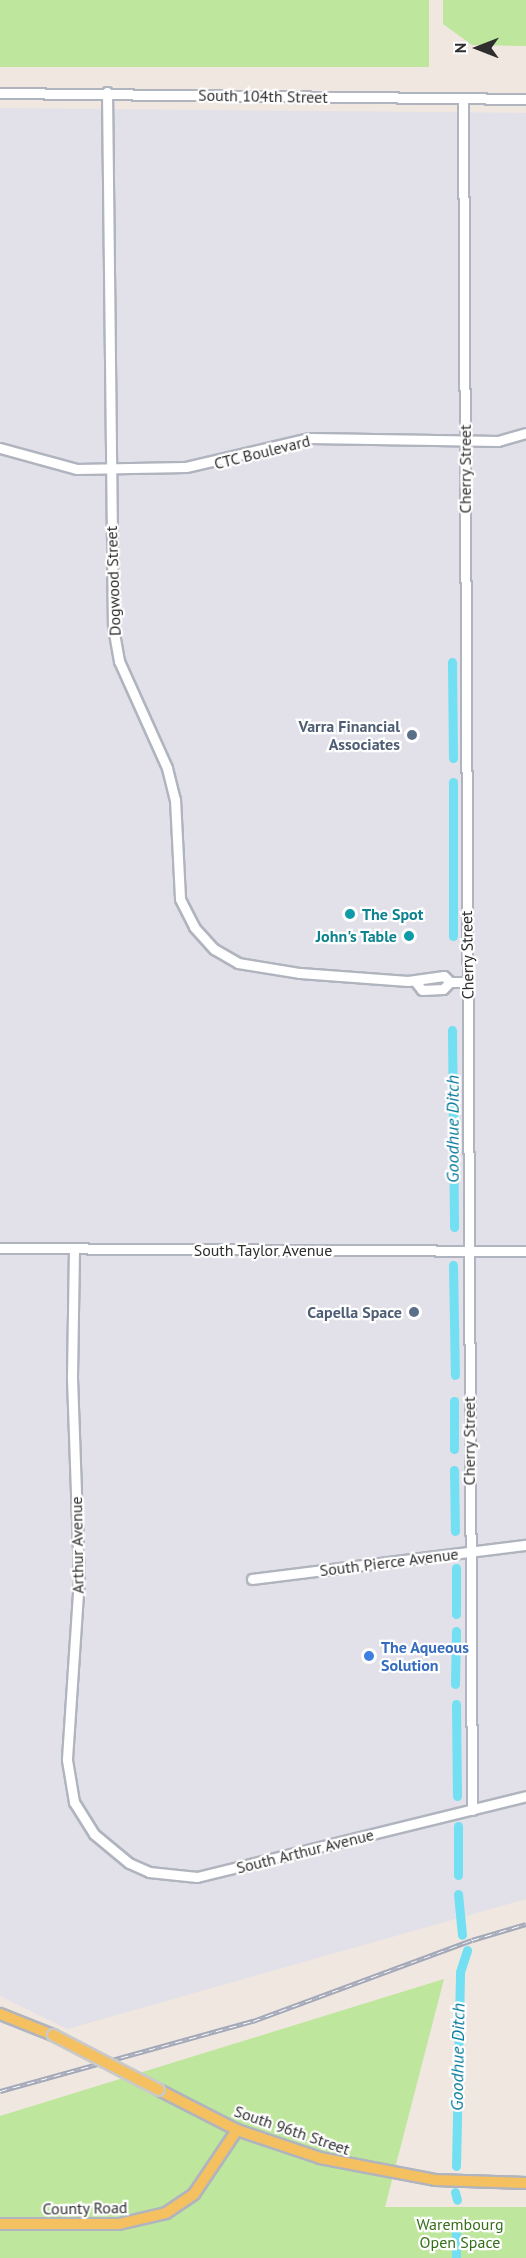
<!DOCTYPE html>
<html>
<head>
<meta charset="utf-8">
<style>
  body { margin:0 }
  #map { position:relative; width:526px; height:2258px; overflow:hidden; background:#efe7e0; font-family:"PT Sans",sans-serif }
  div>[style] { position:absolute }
  .industrial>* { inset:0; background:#e2e0e8 }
  .green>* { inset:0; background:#bee69c; transform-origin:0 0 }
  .canal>* { height:9px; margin:-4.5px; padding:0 4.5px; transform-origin:4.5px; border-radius:4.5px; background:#72dff2 }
  .roads { filter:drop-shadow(2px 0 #b0b4be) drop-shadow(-2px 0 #b0b4be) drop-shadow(0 2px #b0b4be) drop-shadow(0 -2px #b0b4be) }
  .minor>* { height:9px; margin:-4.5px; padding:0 4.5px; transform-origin:4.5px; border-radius:4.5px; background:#fff }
  .major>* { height:10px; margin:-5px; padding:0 5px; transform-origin:5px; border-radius:5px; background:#f4c060 }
  .rail>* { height:4.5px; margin-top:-2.25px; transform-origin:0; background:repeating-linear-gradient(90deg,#fff 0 7px,#a2a8b8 0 14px); box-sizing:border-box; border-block:2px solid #a2a8b8 }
  .bridges { filter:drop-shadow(2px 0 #c9c9c9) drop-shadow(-2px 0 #c9c9c9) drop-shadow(0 2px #c9c9c9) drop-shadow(0 -2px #c9c9c9) }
  .major-bridge>* { height:10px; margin:-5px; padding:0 5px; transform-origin:5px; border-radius:5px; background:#f4c060 }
  .dots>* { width:16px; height:16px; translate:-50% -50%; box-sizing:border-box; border:3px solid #fff; border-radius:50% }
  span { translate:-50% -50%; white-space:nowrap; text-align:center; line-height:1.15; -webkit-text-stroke:4.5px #fff; paint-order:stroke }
  .street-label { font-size:16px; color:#2e2e2e }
  .service-label { font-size:16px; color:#4e5e75; font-weight:700 }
  .right { translate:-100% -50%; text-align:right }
  .culture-label { font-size:16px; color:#0d838f; font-weight:700 }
  .left { translate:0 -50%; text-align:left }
  .shop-label { font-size:16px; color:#366cbe; font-weight:700 }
  .park-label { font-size:16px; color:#356f19 }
  .water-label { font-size:18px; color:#0a7c9e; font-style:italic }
  .north { position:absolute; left:448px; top:18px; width:60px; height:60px; -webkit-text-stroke:4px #fff; paint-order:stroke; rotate:270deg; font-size:16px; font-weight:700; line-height:24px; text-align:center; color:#2e2e2e }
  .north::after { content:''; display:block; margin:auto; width:21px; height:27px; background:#2e2e2e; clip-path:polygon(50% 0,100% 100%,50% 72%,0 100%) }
</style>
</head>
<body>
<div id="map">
  <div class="industrial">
    <i style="clip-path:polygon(0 108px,526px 113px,526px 1899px,67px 2029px,0 1996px)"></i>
  </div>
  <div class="green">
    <i style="left:0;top:0;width:429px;height:67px"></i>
    <i style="clip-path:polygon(443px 0,526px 0,526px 46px,472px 45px,443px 24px)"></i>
    <i style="clip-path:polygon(444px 1979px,385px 2207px,526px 2207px,526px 2258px,0 2258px,0 2116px)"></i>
  </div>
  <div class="canal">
    <i style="left:452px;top:662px;width:96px;rotate:89.4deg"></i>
    <i style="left:453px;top:936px;width:154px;rotate:-90deg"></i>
    <i style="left:452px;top:1030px;width:197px;rotate:89.4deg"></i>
    <i style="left:453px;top:1265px;width:110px;rotate:89deg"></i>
    <i style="left:454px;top:1401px;width:48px;rotate:90deg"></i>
    <i style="left:454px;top:1470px;width:61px;rotate:89.1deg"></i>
    <i style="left:456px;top:1568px;width:46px;rotate:90deg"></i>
    <i style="left:455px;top:1684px;width:53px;rotate:-88.9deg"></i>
    <i style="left:456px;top:1704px;width:92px;rotate:89.4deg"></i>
    <i style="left:458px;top:1826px;width:49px;rotate:90deg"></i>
    <i style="left:458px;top:1894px;width:41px;rotate:84.4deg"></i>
    <i style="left:456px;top:2166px;width:194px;rotate:-88.8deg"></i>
    <i style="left:460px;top:1972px;width:23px;rotate:-72deg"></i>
    <i style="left:455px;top:2192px;width:8px;rotate:76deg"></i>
    <i style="left:456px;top:2226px;width:32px;rotate:90deg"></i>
  </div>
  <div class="roads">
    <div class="minor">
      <i style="left:107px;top:92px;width:535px;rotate:89.36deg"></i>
      <i style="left:113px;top:627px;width:35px;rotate:80deg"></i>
      <i style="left:119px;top:661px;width:117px;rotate:65.8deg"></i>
      <i style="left:167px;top:768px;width:32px;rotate:76deg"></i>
      <i style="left:175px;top:799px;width:100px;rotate:87.1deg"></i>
      <i style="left:180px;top:899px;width:31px;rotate:63deg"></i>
      <i style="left:194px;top:927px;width:30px;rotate:48deg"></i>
      <i style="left:214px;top:949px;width:28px;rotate:30deg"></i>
      <i style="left:238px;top:963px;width:63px;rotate:9.2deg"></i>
      <i style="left:300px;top:973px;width:108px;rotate:4.2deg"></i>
      <i style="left:408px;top:981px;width:36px;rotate:-8deg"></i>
      <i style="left:444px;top:976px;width:8px;rotate:45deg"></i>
      <i style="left:450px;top:982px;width:18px"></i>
      <i style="left:0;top:93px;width:526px;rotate:0.65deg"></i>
      <i style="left:463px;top:100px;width:1710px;rotate:89.7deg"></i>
      <i style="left:0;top:448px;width:80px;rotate:15.3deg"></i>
      <i style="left:77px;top:469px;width:109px;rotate:-1.1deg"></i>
      <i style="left:186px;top:467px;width:127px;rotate:-13.2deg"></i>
      <i style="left:310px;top:438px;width:188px;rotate:0.9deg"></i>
      <i style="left:498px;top:441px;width:29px;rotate:-16deg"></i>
      <i style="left:415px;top:981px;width:11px;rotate:52deg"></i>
      <i style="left:422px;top:990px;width:21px;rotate:-3deg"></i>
      <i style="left:443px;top:989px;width:10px;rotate:-45deg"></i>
      <i style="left:0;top:1248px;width:526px;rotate:0.33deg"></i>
      <i style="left:74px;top:1249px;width:129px;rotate:90.9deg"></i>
      <i style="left:72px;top:1378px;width:200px;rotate:88deg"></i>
      <i style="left:79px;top:1578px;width:182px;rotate:93.8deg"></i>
      <i style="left:67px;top:1760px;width:43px;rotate:80.5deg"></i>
      <i style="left:74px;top:1802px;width:38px;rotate:58deg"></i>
      <i style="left:94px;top:1834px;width:45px;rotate:39.6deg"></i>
      <i style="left:129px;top:1863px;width:22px;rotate:24deg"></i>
      <i style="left:149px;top:1872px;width:48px;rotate:5.9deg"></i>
      <i style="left:197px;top:1877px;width:339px;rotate:-13.8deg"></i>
      <i style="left:252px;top:1579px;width:276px;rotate:-7.1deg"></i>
    </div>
    <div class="major">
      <i style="left:0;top:2014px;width:57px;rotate:21.6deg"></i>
      <i style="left:159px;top:2090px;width:88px;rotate:27.1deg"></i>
      <i style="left:237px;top:2130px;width:88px;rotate:18.6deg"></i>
      <i style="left:320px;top:2158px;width:117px;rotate:10.8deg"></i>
      <i style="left:435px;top:2180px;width:91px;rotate:1.9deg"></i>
      <i style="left:0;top:2224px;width:119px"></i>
      <i style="left:119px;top:2224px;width:48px;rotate:-13.2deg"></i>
      <i style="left:166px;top:2213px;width:34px;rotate:-34deg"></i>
      <i style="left:194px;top:2194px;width:77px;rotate:-56.1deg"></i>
    </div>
  </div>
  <div class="rail">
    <i style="left:0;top:2091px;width:263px;rotate:-15.5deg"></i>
    <i style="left:253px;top:2021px;width:233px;rotate:-20.3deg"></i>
    <i style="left:472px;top:1940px;width:56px;rotate:-16.5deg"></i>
  </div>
  <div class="bridges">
    <div class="major-bridge">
      <i style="left:53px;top:2035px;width:119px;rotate:27.4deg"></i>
    </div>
  </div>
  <div class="dots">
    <i style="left:412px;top:735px;background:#5c6f8a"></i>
    <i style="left:350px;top:914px;background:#0f9aa8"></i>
    <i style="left:409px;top:936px;background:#0f9aa8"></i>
    <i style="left:414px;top:1312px;background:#5c6f8a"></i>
    <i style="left:369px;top:1656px;background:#3f7fe0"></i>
  </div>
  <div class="street-label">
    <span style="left:263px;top:96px;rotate:1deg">South 104th Street</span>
    <span style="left:262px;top:452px;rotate:-14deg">CTC Boulevard</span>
    <span style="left:465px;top:469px;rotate:-90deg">Cherry Street</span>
    <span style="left:113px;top:581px;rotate:-92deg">Dogwood Street</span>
    <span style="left:467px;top:955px;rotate:-91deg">Cherry Street</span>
    <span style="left:263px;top:1250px">South Taylor Avenue</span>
    <span style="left:469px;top:1441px;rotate:-90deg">Cherry Street</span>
    <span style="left:77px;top:1545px;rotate:-91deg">Arthur Avenue</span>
    <span style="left:389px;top:1562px;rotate:-7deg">South Pierce Avenue</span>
    <span style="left:305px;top:1851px;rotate:-14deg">South Arthur Avenue</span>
    <span style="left:292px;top:2130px;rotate:19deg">South 96th Street</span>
    <span style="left:85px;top:2208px;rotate:-1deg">County Road</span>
  </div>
  <div class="service-label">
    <span class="right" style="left:400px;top:735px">Varra Financial<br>Associates</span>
    <span class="right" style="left:402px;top:1312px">Capella Space</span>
  </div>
  <div class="culture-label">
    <span class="left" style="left:362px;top:914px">The Spot</span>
    <span class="right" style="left:397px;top:936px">John's Table</span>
  </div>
  <div class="shop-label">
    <span class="left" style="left:381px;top:1656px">The Aqueous<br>Solution</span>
  </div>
  <div class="park-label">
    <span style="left:460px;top:2233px">Warembourg<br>Open Space</span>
  </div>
  <div class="water-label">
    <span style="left:453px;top:1129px;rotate:-90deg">Goodhue Ditch</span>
    <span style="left:458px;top:2057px;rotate:-89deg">Goodhue Ditch</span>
  </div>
  <div class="north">N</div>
</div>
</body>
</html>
